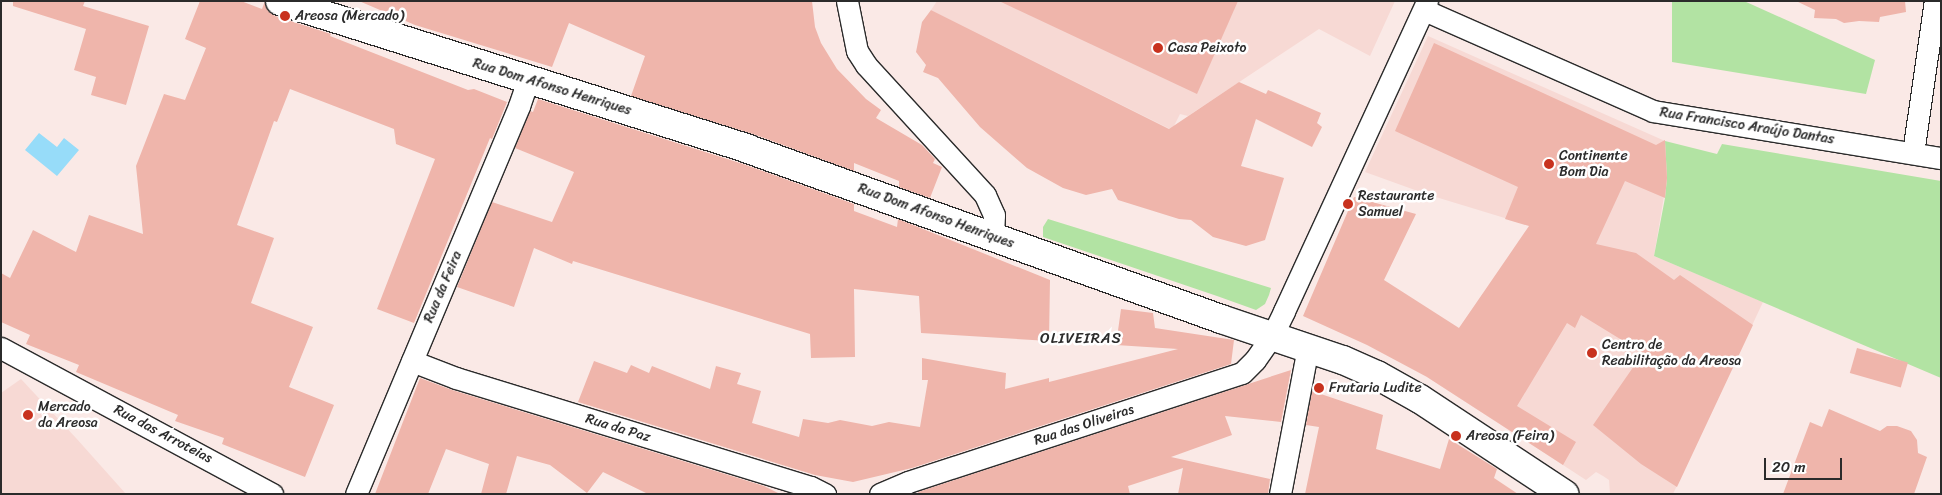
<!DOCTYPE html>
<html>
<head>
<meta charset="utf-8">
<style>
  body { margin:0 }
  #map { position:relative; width:1942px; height:495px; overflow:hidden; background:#fae9e6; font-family:Sriracha,sans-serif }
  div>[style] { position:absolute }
  .built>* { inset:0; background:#f7d9d4 }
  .green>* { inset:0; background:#b2e3a3 }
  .water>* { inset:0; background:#97dcf9 }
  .building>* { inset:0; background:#efb5ab; transform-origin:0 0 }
  .roads { filter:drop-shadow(1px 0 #2b2b2b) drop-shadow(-1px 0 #2b2b2b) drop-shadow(0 1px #2b2b2b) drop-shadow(0 -1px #2b2b2b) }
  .street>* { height:21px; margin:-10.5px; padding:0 10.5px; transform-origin:10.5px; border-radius:10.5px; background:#fff }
  .secondary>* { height:28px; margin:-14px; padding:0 14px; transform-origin:14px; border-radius:14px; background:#fff }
  .dots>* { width:14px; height:14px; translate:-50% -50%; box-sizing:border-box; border:2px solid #fff; border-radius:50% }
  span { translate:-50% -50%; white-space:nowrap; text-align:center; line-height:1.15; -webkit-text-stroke:5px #fff; paint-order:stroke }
  .poi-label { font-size:14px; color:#2b2b2b }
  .left { translate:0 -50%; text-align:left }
  .street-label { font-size:14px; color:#2b2b2b }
  .neighbourhood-label { font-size:15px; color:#2b2b2b; letter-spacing:1px }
  .frame { position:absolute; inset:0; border:2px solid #2b2b2b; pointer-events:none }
  .scale { position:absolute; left:1764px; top:458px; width:78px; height:22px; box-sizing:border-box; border:2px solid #2b2b2b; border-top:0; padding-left:6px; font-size:15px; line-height:18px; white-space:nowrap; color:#2b2b2b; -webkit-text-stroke:4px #fff; paint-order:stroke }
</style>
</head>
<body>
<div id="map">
  <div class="built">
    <i style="clip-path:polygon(937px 1px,1395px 1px,1370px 56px,1319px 29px,1188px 116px,1180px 114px,1172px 130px,931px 10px)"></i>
    <i style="clip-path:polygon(1428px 36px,1665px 141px,1667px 178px,1654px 256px,1763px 302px,1673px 494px,1610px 494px,1609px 480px,1603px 476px,1596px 472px,1586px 480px,1427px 377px,1459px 328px,1531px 226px,1426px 194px,1365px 172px)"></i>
    <i style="clip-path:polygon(21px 379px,76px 438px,126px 494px,1px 494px,1px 393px)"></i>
  </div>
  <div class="green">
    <i style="clip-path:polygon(1672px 1px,1744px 1px,1875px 60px,1866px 94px,1672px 62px)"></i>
    <i style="clip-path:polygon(1665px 141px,1717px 154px,1722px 144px,1941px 181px,1941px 378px,1654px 256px,1665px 198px,1667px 178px)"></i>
    <i style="clip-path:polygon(1048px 219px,1271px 288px,1269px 295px,1265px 304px,1256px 310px,1217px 296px,1043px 237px,1043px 227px)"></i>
  </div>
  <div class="water">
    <i style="clip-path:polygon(39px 133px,57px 147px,64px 138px,79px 150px,57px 176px,25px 150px)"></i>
  </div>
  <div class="building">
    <i style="clip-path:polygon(13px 1px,85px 1px,83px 6px,149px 26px,126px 105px,91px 95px,96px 77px,74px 70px,86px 29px,13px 6px)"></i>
    <i style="clip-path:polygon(200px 1px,241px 1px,262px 9px,265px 1px,268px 11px,275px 16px,331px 34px,330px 36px,468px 90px,474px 89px,507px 102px,492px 139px,490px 138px,414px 323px,377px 309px,435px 159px,396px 144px,394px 129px,290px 89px,277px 122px,274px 121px,237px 225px,274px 238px,251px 303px,313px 327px,289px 387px,334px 405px,305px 477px,222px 444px,224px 438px,175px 421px,178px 415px,76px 372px,79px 365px,26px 344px,30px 335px,1px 322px,1px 273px,10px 278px,33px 230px,76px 252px,89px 215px,143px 234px,136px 166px,164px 94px,185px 100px,206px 48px,185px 39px)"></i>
    <i style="clip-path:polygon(359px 1px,812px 1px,815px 27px,821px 43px,837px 69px,866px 99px,881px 110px,876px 118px,922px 145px,935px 159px,933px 163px,942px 167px,930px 198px,899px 187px,899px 181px,854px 163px,854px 171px,753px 134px,631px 96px,645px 56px,569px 23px,552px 67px,415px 25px)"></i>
    <i style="clip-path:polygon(999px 1px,1238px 1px,1197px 94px)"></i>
    <i style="clip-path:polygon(1796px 1px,1905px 1px,1906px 12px,1880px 17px,1879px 22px,1859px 21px,1844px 23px,1836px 19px,1814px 18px,1815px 10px)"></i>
    <i style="clip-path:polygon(931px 10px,1169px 129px,1239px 82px,1266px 94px,1268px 90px,1321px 113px,1317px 123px,1322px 127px,1312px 147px,1256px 119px,1241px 166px,1284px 178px,1265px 240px,1246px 246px,1213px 237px,1191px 220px,1179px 219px,1118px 200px,1112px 189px,1086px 195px,1063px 188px,1027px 168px,980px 127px,938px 78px,923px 72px,926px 65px,916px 52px,922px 22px)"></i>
    <i style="clip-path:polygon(1434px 43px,1656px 145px,1665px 140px,1667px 178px,1665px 198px,1625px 181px,1596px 244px,1636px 253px,1674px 280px,1680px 275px,1753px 325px,1677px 487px,1641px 464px,1593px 425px,1643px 353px,1581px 315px,1575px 328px,1567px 323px,1517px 406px,1576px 442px,1563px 465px,1427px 377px,1367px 345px,1303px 316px,1354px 197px,1416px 214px,1384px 280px,1459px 328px,1529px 226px,1505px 219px,1518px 187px,1395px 131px)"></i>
    <i style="clip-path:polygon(538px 99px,743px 164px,854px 204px,854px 211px,897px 227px,898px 219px,1050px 280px,1049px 341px,921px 333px,919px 296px,854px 289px,855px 357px,811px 358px,810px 334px,573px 261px,572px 264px,534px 248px,514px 307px,457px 287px,492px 202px,552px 222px,574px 172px,515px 148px,530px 111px,533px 112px)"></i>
    <i style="clip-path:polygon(1121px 309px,1153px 313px,1155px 328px,1234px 340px,1231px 364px,912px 468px,853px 482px,815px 475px,578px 402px,594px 361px,627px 373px,631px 365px,649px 373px,652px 366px,710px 389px,716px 366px,741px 373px,737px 384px,761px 391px,752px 423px,799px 437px,803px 419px,828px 423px,840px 420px,872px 426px,889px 422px,920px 427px,928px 380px,922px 380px,922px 358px,1006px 373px,1005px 389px,1049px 378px,1049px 382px,1178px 349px,1116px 345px)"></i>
    <i style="left:1857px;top:348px;width:53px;height:26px;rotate:16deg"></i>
    <i style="clip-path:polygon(1291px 370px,1281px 422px,1225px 416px,1232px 435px,1171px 457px,1270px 479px,1268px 494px,1178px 494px,1183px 468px,1128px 486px,1130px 494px,919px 494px,918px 492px)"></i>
    <i style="clip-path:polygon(420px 378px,452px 390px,764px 486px,780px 494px,648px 494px,603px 472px,587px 493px,550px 465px,517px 456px,506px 494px,481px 494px,489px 464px,446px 449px,428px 494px,375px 494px)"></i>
    <i style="clip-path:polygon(1312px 391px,1383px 415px,1376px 449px,1440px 469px,1449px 439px,1497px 469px,1494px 478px,1518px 494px,1305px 494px,1319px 427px,1306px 425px)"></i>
    <i style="clip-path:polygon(1829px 409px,1880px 431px,1887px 426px,1897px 426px,1911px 431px,1917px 440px,1918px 453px,1927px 457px,1914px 494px,1783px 494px,1810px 422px,1822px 427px)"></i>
  </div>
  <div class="roads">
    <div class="street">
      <i style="left:847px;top:1px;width:51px;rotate:78.7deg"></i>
      <i style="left:857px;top:51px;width:17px;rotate:57deg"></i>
      <i style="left:866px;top:65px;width:176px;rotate:47.5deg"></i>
      <i style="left:985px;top:195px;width:22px;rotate:66deg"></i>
      <i style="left:994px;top:215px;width:22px;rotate:93deg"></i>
      <i style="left:1424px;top:10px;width:250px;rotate:23.8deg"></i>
      <i style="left:1653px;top:111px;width:292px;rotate:9.3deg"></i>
      <i style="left:1913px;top:153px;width:154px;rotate:-81.8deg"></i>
      <i style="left:1px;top:348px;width:308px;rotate:28.3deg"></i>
      <i style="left:412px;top:361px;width:47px;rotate:21.1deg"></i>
      <i style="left:456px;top:378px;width:371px;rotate:17.1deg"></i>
      <i style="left:811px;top:487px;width:16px;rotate:27deg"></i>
      <i style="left:356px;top:494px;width:421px;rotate:-67.2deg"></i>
      <i style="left:519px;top:106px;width:28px;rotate:-71deg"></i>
      <i style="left:880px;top:494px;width:30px;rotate:-23deg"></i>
      <i style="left:908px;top:482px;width:351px;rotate:-18.1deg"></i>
      <i style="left:1242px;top:373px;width:18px;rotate:-45deg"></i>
      <i style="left:1255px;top:360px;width:29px;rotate:-55deg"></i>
      <i style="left:1272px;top:336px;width:28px;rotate:-64deg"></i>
      <i style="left:1284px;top:311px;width:341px;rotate:-65.2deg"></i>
      <i style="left:1280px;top:494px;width:150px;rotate:-79.2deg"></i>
    </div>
    <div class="secondary">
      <i style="left:280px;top:1px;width:491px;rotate:17.5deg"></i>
      <i style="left:748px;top:149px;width:503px;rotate:19.77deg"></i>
      <i style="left:1221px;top:319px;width:129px;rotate:18.6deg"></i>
      <i style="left:1343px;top:360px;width:37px;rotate:24deg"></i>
      <i style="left:1377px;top:375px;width:49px;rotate:29.2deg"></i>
      <i style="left:1420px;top:399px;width:173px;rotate:33.4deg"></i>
    </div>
  </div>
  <div class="dots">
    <i style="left:285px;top:16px;background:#c8321e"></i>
    <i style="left:1158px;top:48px;background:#c8321e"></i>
    <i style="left:1549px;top:164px;background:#c8321e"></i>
    <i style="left:1348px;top:204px;background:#c8321e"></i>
    <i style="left:1592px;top:353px;background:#c8321e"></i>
    <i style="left:1319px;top:388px;background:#c8321e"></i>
    <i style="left:28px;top:415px;background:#c8321e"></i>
    <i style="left:1456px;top:436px;background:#c8321e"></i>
  </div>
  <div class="poi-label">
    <span class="left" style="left:295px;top:16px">Areosa (Mercado)</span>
    <span class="left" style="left:1168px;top:48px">Casa Peixoto</span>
    <span class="left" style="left:1559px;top:164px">Continente<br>Bom Dia</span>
    <span class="left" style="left:1358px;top:204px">Restaurante<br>Samuel</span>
    <span class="left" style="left:1602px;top:353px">Centro de<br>Reabilitação da Areosa</span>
    <span class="left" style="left:1329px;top:388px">Frutaria Ludite</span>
    <span class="left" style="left:38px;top:415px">Mercado<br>da Areosa</span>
    <span class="left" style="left:1466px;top:436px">Areosa (Feira)</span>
  </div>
  <div class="street-label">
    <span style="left:552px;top:87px;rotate:17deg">Rua Dom Afonso Henriques</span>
    <span style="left:1747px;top:126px;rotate:9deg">Rua Francisco Araújo Dantas</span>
    <span style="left:936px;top:216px;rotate:20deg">Rua Dom Afonso Henriques</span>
    <span style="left:443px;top:287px;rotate:-67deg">Rua da Feira</span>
    <span style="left:1084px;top:425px;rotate:-18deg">Rua das Oliveiras</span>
    <span style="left:618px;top:428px;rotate:17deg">Rua da Paz</span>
    <span style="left:163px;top:434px;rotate:28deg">Rua das Arroteias</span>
  </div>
  <div class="neighbourhood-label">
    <span style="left:1081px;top:339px">OLIVEIRAS</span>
  </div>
  <div class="frame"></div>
  <div class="scale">20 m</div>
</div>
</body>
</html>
